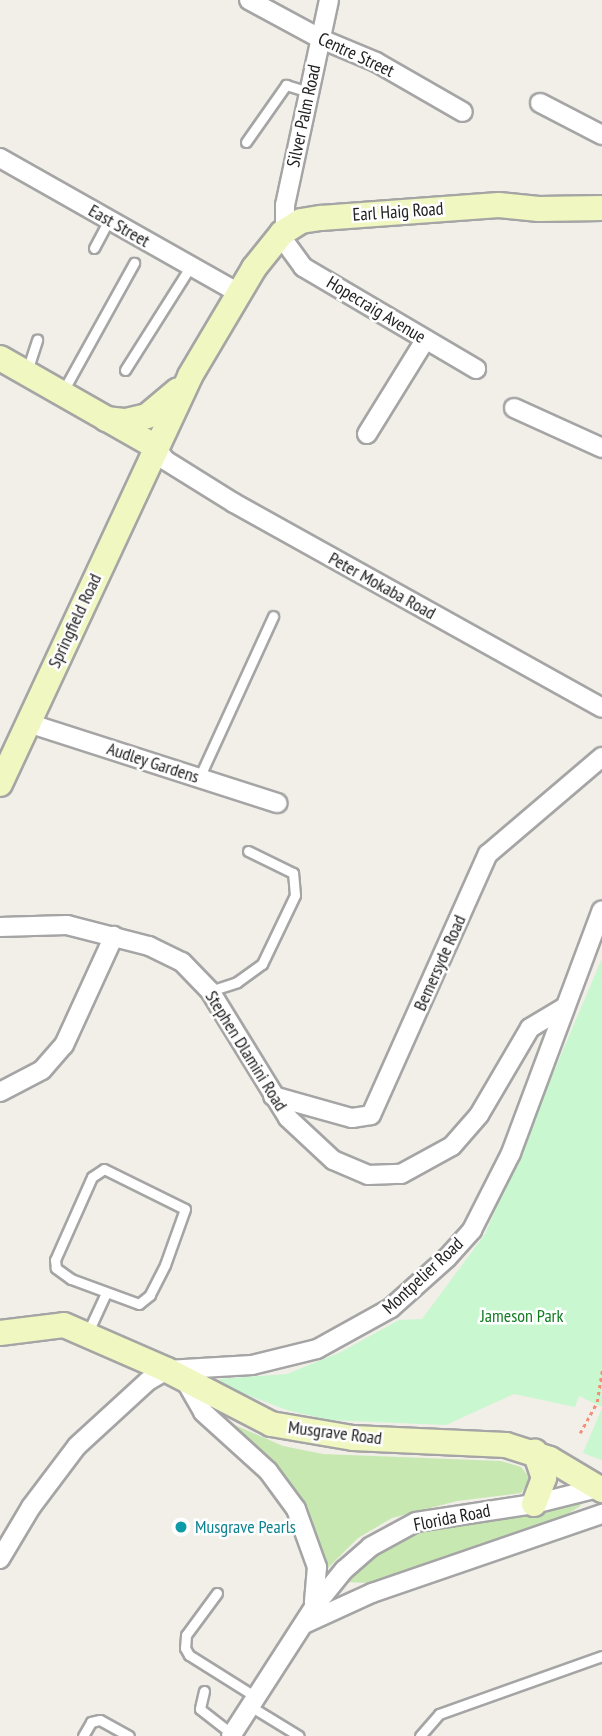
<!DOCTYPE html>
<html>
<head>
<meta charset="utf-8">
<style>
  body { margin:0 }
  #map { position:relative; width:602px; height:1736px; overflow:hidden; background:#f1efe8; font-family:"PT Sans Narrow",sans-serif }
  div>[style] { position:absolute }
  .grass>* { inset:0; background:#c8e8b2 }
  .park>* { inset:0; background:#c9f7d0 }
  .path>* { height:2.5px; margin-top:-1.25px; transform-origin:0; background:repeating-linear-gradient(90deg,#f38e77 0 3.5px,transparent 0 7px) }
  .roads { filter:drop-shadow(2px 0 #a5a5a5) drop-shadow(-2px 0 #a5a5a5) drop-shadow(0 2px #a5a5a5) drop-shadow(0 -2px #a5a5a5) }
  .lane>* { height:9px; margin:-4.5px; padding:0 4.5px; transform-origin:4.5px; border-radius:4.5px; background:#fff }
  .street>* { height:18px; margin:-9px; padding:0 9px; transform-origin:9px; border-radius:9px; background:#fff }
  .secondary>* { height:24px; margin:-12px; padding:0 12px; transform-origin:12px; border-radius:12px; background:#f0f7c0 }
  .dots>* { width:19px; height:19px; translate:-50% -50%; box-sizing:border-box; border:4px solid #fff; border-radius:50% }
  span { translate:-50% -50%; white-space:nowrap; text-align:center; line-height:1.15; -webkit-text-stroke:5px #fff; paint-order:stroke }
  .street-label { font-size:18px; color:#212121 }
  .park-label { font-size:18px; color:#127c23 }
  .culture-label { font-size:18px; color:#0d838f }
  .left { translate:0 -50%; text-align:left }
</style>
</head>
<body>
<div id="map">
  <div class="grass">
    <i style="clip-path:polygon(228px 1422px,283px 1446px,323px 1454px,501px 1461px,521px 1467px,531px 1479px,521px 1493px,457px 1501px,392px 1518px,358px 1538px,325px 1571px,314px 1535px,225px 1426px)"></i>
    <i style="clip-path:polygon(577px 1498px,582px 1503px,579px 1507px,556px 1521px,372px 1583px,344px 1582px,366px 1558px,428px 1525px)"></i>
  </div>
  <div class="park">
    <i style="clip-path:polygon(602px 958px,602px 1407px,579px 1396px,575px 1407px,514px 1394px,446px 1425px,329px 1420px,287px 1410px,219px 1384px,219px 1379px,287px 1374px,341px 1352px,399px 1320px,422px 1319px,485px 1234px)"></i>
    <i style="clip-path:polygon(602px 1408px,602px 1460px,583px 1453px)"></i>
  </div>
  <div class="path">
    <i style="left:580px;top:1433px;width:35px;rotate:-61deg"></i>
    <i style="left:597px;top:1402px;width:32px;rotate:-81deg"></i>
  </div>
  <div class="roads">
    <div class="lane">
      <i style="left:246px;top:142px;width:70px;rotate:-54.9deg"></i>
      <i style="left:286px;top:85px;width:24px;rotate:17deg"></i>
      <i style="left:94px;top:248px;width:32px;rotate:-62deg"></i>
      <i style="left:125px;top:370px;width:122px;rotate:-57.7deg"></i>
      <i style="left:27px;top:371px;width:33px;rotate:-72deg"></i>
      <i style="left:62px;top:393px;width:149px;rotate:-61deg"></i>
      <i style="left:199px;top:778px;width:178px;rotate:-65.4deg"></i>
      <i style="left:210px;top:991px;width:28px;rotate:-18deg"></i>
      <i style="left:237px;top:982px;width:31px;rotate:-36deg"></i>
      <i style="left:262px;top:964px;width:76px;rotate:-64.4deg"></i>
      <i style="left:295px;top:895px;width:22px;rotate:-95deg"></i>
      <i style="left:293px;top:873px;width:50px;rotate:-153.9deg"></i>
      <i style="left:104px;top:1169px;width:90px;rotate:26.3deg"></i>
      <i style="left:185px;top:1209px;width:59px;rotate:109.7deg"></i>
      <i style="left:165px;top:1265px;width:34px;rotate:117deg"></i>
      <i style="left:150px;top:1295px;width:14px;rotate:141deg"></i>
      <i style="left:139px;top:1304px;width:72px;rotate:-159.8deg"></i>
      <i style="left:71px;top:1279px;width:19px;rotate:-144deg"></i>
      <i style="left:56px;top:1268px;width:8px;rotate:-97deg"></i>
      <i style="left:55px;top:1260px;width:91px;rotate:-66deg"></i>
      <i style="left:92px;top:1177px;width:14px;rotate:-34deg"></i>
      <i style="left:88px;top:1332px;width:43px;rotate:-65.2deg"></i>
      <i style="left:217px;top:1593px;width:52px;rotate:126.4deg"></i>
      <i style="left:186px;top:1635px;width:13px;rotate:94deg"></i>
      <i style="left:185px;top:1648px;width:8px;rotate:60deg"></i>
      <i style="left:189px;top:1655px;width:79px;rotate:32.1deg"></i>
      <i style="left:204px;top:1691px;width:18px;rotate:103deg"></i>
      <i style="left:200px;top:1709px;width:41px;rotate:38deg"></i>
      <i style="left:250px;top:1706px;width:57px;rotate:31.5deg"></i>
      <i style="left:83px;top:1736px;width:16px;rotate:-60deg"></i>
      <i style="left:91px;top:1722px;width:9px;rotate:-13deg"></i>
      <i style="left:100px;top:1720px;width:33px;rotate:29deg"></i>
      <i style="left:420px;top:1736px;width:29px;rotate:-49deg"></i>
      <i style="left:439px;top:1714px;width:173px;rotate:-19.6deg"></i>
    </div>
    <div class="street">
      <i style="left:249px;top:0;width:82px;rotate:28.4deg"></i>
      <i style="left:321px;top:39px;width:60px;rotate:22.7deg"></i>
      <i style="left:376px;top:62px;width:100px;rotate:29.9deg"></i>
      <i style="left:329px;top:0;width:210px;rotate:102.1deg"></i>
      <i style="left:285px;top:205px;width:37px;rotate:90deg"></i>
      <i style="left:285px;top:242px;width:31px;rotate:54deg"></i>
      <i style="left:303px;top:267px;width:201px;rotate:30.5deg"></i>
      <i style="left:540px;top:103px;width:70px;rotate:27.3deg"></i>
      <i style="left:0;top:158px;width:274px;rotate:29.5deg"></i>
      <i style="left:514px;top:408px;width:97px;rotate:24.4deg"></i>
      <i style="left:367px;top:434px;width:110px;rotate:-58.3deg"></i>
      <i style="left:156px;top:447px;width:16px;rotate:55deg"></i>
      <i style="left:165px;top:460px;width:81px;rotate:31.9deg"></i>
      <i style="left:234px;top:503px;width:421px;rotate:29.1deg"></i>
      <i style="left:28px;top:723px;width:262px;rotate:17.8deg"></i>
      <i style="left:0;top:927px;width:67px;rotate:-1.7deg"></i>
      <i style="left:67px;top:925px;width:85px;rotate:14.4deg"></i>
      <i style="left:149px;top:946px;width:37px;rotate:26deg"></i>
      <i style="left:182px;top:962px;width:40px;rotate:46deg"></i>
      <i style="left:210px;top:991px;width:149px;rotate:58.4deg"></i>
      <i style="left:288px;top:1118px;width:62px;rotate:43deg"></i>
      <i style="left:333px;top:1160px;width:38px;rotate:23deg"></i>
      <i style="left:368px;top:1175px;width:33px;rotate:-2deg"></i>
      <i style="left:401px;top:1174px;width:58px;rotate:-28.8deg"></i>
      <i style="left:452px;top:1146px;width:41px;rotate:-48.9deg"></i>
      <i style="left:479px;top:1115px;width:101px;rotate:-59.6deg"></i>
      <i style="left:530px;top:1028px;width:41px;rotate:-31deg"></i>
      <i style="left:0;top:1092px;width:47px;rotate:-27.6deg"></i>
      <i style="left:42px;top:1070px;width:33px;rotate:-49deg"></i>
      <i style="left:64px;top:1045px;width:120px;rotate:-65.4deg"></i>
      <i style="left:273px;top:1096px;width:82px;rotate:15.6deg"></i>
      <i style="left:352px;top:1118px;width:19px;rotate:-9deg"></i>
      <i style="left:371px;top:1115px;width:286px;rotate:-65.9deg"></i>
      <i style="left:488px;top:854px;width:150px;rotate:-40.4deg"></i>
      <i style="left:186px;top:1382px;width:34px;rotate:60deg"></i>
      <i style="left:203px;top:1412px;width:88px;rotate:42.2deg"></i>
      <i style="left:268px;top:1471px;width:47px;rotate:53.6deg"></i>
      <i style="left:296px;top:1509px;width:62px;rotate:70.1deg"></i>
      <i style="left:317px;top:1567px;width:36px;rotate:95deg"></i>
      <i style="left:0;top:1559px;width:61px;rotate:-59.2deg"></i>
      <i style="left:31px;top:1507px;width:76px;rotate:-53deg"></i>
      <i style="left:77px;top:1446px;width:96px;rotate:-42.5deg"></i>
      <i style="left:148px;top:1381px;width:22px;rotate:-30deg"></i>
      <i style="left:167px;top:1370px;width:85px;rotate:-3.4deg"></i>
      <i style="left:252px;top:1365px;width:67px;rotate:-13.8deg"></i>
      <i style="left:317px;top:1349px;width:85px;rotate:-29deg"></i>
      <i style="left:391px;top:1308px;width:75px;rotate:-41.8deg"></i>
      <i style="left:447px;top:1258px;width:38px;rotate:-48deg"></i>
      <i style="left:472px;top:1230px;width:86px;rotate:-63.1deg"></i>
      <i style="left:511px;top:1153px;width:259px;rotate:-69.5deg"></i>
      <i style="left:304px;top:1624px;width:75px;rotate:-24.5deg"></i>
      <i style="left:372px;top:1593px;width:243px;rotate:-19deg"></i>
      <i style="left:231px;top:1736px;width:153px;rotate:-57.2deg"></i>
      <i style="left:314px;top:1607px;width:48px;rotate:-51deg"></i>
      <i style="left:344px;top:1570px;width:35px;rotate:-41deg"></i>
      <i style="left:370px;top:1547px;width:52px;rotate:-28.5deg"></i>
      <i style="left:416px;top:1522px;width:119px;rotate:-8.7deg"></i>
      <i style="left:534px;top:1504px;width:70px;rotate:-14deg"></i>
    </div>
    <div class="secondary">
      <i style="left:0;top:358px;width:180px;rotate:29.7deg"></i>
      <i style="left:106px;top:419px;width:20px;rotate:6deg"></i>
      <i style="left:126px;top:421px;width:22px;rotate:-13deg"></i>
      <i style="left:147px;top:416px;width:40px;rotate:-40deg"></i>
      <i style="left:0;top:784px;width:450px;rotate:-65deg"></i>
      <i style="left:190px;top:376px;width:126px;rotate:-59.3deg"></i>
      <i style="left:254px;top:268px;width:45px;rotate:-51.3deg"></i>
      <i style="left:282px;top:233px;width:22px;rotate:-32deg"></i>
      <i style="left:301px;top:221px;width:20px;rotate:-9deg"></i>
      <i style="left:321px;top:218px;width:178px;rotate:-4.2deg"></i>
      <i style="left:499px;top:205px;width:40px;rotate:5.7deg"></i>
      <i style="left:539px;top:209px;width:63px;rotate:-0.9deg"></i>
      <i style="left:0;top:1333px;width:64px;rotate:-7.1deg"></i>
      <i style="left:64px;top:1325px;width:112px;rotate:23.6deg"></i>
      <i style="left:167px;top:1370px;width:117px;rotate:27.4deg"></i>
      <i style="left:271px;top:1424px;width:83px;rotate:9.7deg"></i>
      <i style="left:353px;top:1438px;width:153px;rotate:2.6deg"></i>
      <i style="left:506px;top:1445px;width:46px;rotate:17.7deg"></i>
      <i style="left:550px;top:1459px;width:61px;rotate:30.8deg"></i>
      <i style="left:534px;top:1504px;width:28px;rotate:-69deg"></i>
      <i style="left:544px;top:1478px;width:28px;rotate:-109deg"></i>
    </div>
  </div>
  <div class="dots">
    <i style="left:181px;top:1527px;background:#0f9aa8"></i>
  </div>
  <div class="street-label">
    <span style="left:356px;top:55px;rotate:25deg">Centre Street</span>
    <span style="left:304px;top:116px;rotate:-78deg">Silver Palm Road</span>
    <span style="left:398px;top:212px;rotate:-4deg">Earl Haig Road</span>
    <span style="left:119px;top:226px;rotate:30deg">East Street</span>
    <span style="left:376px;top:310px;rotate:31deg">Hopecraig Avenue</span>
    <span style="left:382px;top:586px;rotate:29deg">Peter Mokaba Road</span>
    <span style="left:75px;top:621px;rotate:-65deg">Springfield Road</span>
    <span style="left:153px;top:763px;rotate:18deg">Audley Gardens</span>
    <span style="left:440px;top:963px;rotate:-66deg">Bemersyde Road</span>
    <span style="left:246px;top:1051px;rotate:58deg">Stephen Dlamini Road</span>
    <span style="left:423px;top:1276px;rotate:-43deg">Montpelier Road</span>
    <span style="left:335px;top:1433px;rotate:7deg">Musgrave Road</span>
    <span style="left:452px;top:1518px;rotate:-11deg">Florida Road</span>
  </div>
  <div class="park-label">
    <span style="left:522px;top:1316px">Jameson Park</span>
  </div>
  <div class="culture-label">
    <span class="left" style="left:195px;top:1527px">Musgrave Pearls</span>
  </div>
</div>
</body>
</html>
